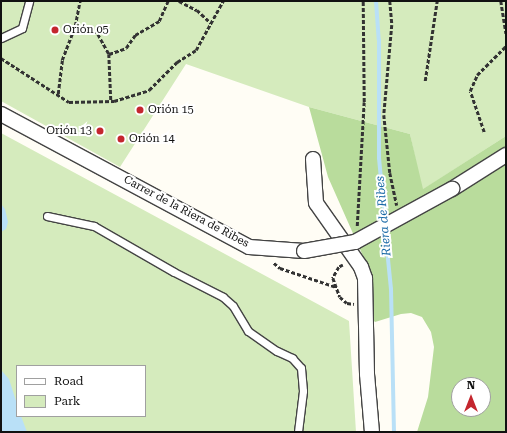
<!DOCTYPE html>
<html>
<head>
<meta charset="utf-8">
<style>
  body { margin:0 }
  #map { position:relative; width:507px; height:433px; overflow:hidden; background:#fffdf5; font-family:"Roboto Serif",serif }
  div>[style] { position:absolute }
  .green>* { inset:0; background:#d5ebbd }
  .forest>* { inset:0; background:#b9dc9c }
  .water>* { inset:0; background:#b9e0f7 }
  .stream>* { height:4px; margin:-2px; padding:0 2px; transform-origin:2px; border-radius:2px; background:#b9e0f7 }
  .path>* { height:2.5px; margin-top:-1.25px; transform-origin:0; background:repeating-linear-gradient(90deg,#333 0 4px,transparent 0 6px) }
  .roads { filter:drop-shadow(1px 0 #444) drop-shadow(-1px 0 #444) drop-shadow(0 1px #444) drop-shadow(0 -1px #444) }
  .lane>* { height:7px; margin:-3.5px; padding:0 3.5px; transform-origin:3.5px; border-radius:3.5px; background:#fff }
  .street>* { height:14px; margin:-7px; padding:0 7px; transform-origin:7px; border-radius:7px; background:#fff }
  .bridges { filter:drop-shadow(1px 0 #444) drop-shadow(-1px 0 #444) drop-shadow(0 1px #444) drop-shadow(0 -1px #444) }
  .street-bridge>* { height:14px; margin:-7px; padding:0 7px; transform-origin:7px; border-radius:7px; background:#fff }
  .dots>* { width:11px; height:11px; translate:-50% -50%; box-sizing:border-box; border:2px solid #fff; border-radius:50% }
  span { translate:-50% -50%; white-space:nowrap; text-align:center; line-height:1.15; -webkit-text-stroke:4px #fff; paint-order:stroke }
  .poi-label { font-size:11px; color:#111 }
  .left { translate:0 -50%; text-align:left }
  .right { translate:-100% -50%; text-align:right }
  .street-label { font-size:11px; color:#111 }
  .water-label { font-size:12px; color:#1768a6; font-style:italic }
  .frame { position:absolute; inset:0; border:2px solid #111; pointer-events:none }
  .legend { position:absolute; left:16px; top:365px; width:130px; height:52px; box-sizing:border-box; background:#fff; border:1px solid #a0a0a0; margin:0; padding:5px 7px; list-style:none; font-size:12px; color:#111 }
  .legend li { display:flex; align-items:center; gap:8px; height:20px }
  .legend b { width:20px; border:1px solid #a0a0a0 }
  .north { position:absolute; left:451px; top:377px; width:40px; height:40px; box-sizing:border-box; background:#fff; border:1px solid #a0a0a0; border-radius:50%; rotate:0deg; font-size:11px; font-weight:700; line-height:16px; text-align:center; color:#111 }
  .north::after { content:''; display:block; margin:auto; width:14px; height:18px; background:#c4262e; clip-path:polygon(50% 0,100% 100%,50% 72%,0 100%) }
</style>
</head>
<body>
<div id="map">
  <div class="green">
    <i style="clip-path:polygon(1px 1px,506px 1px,506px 136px,422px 190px,410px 134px,309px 107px,186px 64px,120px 167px,1px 101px)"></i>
    <i style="clip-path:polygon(evenodd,1px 133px,349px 321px,356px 432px,1px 432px,1px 133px,17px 366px,145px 366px,145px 416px,17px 416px,17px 366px)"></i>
  </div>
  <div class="forest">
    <i style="clip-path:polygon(evenodd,309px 107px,410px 134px,423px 189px,506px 136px,506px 432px,417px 432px,428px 397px,434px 347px,431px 332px,422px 317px,411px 313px,401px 314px,375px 322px,367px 314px,363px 256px,328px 177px,309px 107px,459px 385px,483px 385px,483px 409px,459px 409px,459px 385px)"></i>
  </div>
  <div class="water">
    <i style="clip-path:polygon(1px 204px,5px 209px,8px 222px,6px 229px,1px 232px)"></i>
    <i style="clip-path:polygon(1px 370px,9px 379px,17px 404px,17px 416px,21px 416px,27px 432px,1px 432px)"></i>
  </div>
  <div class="stream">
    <i style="left:376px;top:1px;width:39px;rotate:86deg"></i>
    <i style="left:379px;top:40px;width:118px;rotate:90deg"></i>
    <i style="left:379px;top:158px;width:64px;rotate:84.6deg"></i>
    <i style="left:385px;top:229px;width:60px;rotate:84.3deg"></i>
    <i style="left:391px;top:289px;width:143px;rotate:88.8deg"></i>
  </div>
  <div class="path">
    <i style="left:179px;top:1px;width:20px;rotate:27deg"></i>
    <i style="left:197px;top:10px;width:19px;rotate:43deg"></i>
    <i style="left:390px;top:1px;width:24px;rotate:85deg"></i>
    <i style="left:392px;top:25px;width:90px;rotate:95.1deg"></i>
    <i style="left:384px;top:115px;width:58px;rotate:84.1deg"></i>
    <i style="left:390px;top:173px;width:33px;rotate:78deg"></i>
    <i style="left:501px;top:1px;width:33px;rotate:81deg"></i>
    <i style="left:75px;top:26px;width:24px;rotate:19deg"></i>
    <i style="left:98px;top:34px;width:23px;rotate:61deg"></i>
    <i style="left:109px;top:54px;width:46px;rotate:87.5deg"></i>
    <i style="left:109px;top:54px;width:18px;rotate:-19deg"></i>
    <i style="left:126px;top:48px;width:16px;rotate:-55deg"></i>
    <i style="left:135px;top:35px;width:28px;rotate:-30deg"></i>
    <i style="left:159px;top:21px;width:22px;rotate:-66deg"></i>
    <i style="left:1px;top:58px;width:81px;rotate:32.9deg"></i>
    <i style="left:69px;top:102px;width:45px;rotate:-1.3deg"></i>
    <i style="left:114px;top:101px;width:37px;rotate:-17deg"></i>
    <i style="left:149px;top:90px;width:40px;rotate:-45deg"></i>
    <i style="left:177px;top:62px;width:22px;rotate:-32deg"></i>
    <i style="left:196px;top:50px;width:56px;rotate:-61.1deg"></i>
    <i style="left:425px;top:81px;width:81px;rotate:-81.5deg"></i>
    <i style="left:58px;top:94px;width:34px;rotate:-83deg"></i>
    <i style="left:62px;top:60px;width:36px;rotate:-69deg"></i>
    <i style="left:75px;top:26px;width:25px;rotate:-79deg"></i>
    <i style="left:484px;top:132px;width:43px;rotate:-108.9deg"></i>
    <i style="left:470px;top:91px;width:17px;rotate:-66deg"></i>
    <i style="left:477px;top:75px;width:41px;rotate:-45deg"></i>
    <i style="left:357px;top:226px;width:124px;rotate:-86.8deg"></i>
    <i style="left:364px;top:102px;width:101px;rotate:-90.6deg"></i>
    <i style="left:274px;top:263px;width:8px;rotate:40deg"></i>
    <i style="left:280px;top:268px;width:59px;rotate:18.7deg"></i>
    <i style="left:343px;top:265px;width:4px;rotate:153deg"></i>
    <i style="left:339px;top:267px;width:13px;rotate:119deg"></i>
    <i style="left:333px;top:278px;width:20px;rotate:70deg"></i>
    <i style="left:340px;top:297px;width:9px;rotate:41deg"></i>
    <i style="left:347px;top:303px;width:7px;rotate:8deg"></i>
  </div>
  <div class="roads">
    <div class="lane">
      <i style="left:1px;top:38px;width:23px;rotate:-25deg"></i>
      <i style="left:22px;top:28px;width:28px;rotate:-75deg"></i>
      <i style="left:47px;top:216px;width:48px;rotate:12deg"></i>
      <i style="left:94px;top:226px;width:92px;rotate:29.9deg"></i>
      <i style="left:174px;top:272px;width:55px;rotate:27deg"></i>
      <i style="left:223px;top:297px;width:13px;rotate:42deg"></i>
      <i style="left:233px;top:306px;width:29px;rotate:59deg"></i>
      <i style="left:248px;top:331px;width:35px;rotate:35deg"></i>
      <i style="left:277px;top:351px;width:17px;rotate:25deg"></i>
      <i style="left:292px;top:358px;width:13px;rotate:48deg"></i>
      <i style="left:301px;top:368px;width:23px;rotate:85deg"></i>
      <i style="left:303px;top:391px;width:41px;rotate:97deg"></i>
    </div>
    <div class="street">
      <i style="left:1px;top:114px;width:281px;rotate:28.2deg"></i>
      <i style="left:249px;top:247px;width:55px;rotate:4.2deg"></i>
      <i style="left:313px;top:159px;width:44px;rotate:86.1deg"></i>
      <i style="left:316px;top:203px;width:78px;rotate:54.9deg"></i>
      <i style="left:361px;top:267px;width:12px;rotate:70deg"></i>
      <i style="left:365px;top:278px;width:96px;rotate:88.8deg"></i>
      <i style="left:367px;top:374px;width:58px;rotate:85.1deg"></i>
      <i style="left:452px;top:189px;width:64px;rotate:-32.2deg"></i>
    </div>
  </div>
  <div class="bridges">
    <div class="street-bridge">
      <i style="left:304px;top:251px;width:52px;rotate:-10deg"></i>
      <i style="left:355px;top:242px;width:111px;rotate:-28.7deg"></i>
    </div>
  </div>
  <div class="dots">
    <i style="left:55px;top:30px;background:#c4262e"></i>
    <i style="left:140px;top:110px;background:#c4262e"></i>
    <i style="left:100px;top:131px;background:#c4262e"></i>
    <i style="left:121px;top:139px;background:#c4262e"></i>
  </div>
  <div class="poi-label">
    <span class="left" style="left:63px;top:30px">Orión 05</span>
    <span class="left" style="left:148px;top:110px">Orión 15</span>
    <span class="right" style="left:92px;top:131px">Orión 13</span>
    <span class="left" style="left:129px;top:139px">Orión 14</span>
  </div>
  <div class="street-label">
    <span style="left:186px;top:212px;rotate:28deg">Carrer de la Riera de Ribes</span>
  </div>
  <div class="water-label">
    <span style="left:384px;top:216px;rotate:-95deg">Riera de Ribes</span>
  </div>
  <div class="frame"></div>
  <ul class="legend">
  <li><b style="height:5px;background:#fff"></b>Road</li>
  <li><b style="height:11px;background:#d5ebbd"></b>Park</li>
  </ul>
  <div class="north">N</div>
</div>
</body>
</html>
